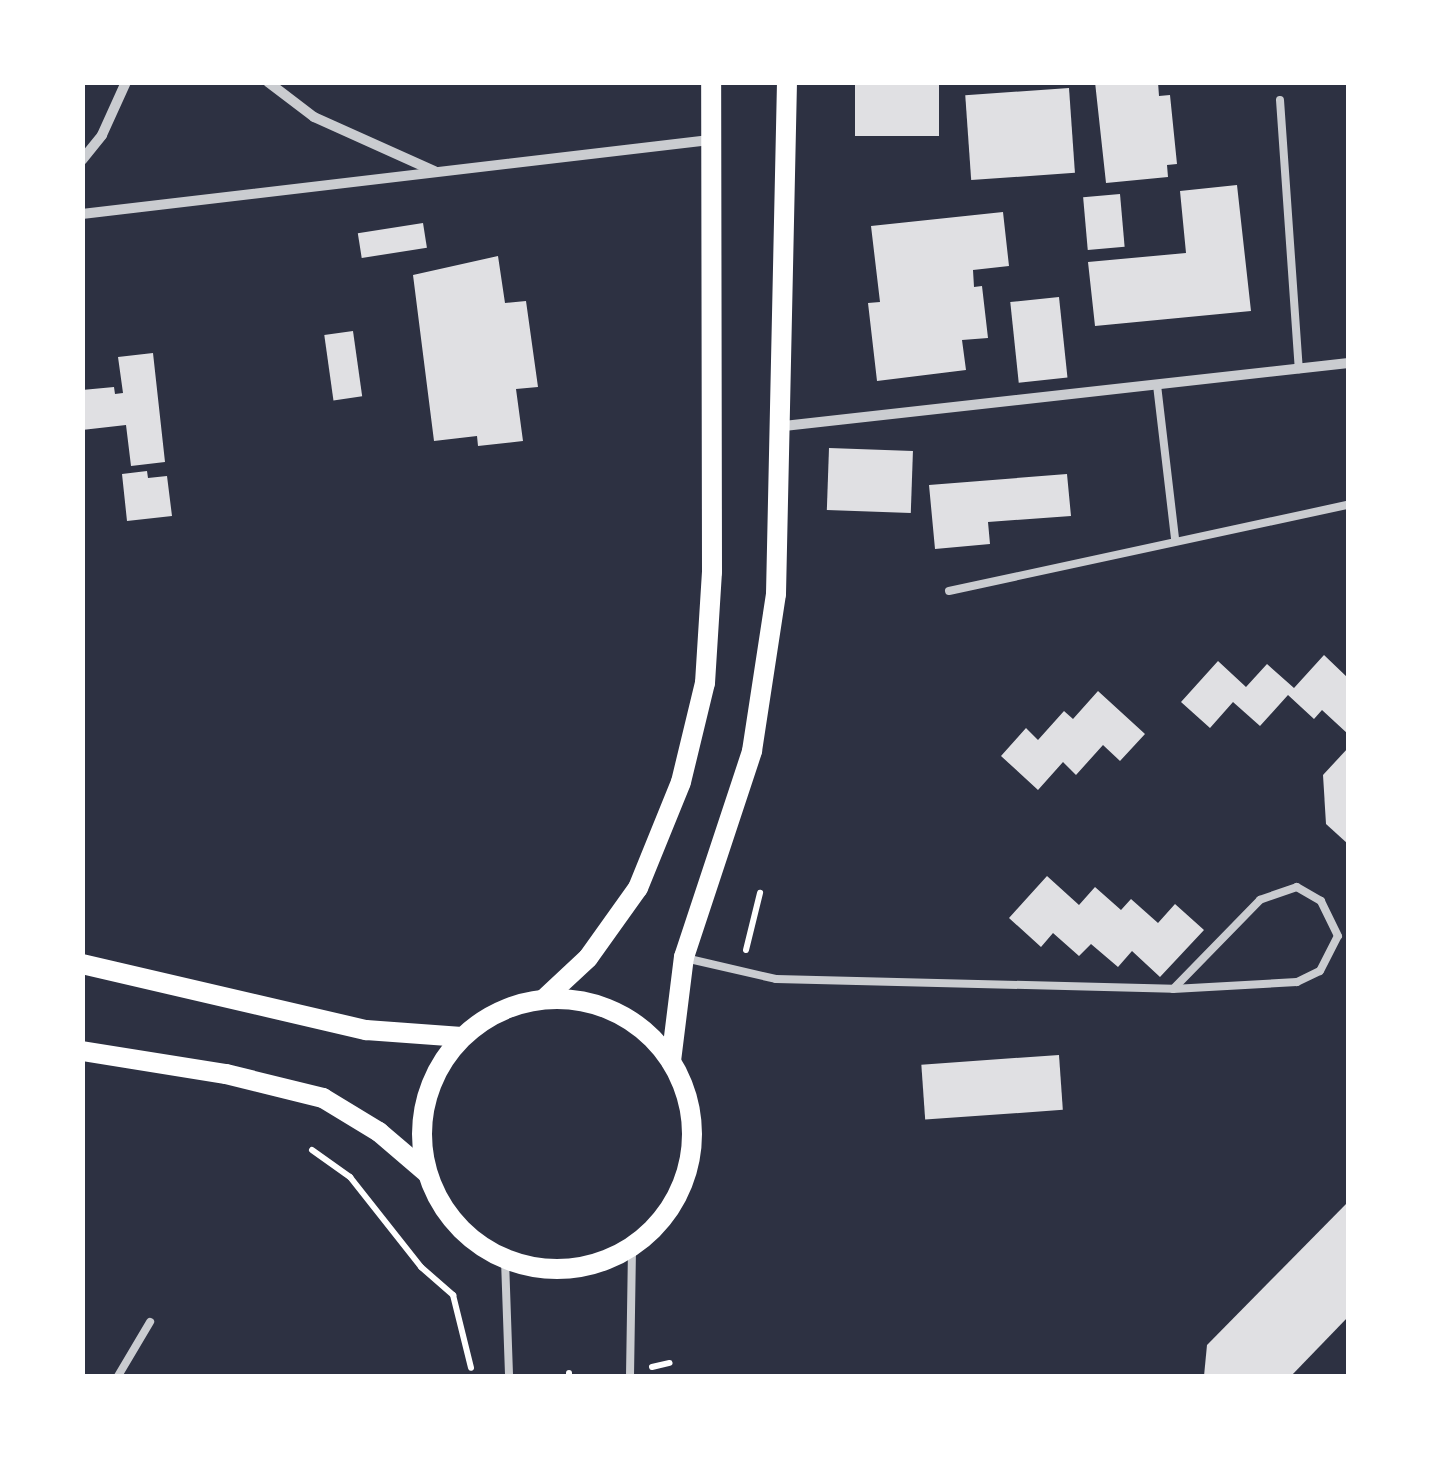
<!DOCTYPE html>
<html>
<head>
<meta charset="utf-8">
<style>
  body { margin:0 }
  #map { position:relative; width:1431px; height:1459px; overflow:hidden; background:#2d3142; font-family:"Sofia Sans Condensed",sans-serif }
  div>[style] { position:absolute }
  .building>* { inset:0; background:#e0e0e3; transform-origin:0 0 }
  .path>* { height:6px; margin:-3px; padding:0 3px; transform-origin:3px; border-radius:3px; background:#fff }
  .service>* { height:8px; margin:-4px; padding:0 4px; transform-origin:4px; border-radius:4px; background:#caccd0 }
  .minor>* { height:10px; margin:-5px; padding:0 5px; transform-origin:5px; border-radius:5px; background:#caccd0 }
  .secondary>* { height:20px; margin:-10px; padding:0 10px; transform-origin:10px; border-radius:10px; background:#fff }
  .secondary>.ring { margin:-10px; padding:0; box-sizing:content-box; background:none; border:20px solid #fff; border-radius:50% }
  span { translate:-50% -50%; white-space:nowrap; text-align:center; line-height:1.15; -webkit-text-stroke:8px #fff; paint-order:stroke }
  .frame { position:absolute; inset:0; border:85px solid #fff; pointer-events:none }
</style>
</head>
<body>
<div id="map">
  <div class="building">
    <i style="left:855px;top:82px;width:84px;height:54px"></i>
    <i style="clip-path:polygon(1095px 82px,1158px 82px,1159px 96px,1170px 95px,1177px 164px,1167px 165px,1168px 177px,1106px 183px)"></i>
    <i style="left:1069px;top:88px;width:85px;height:104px;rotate:86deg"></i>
    <i style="clip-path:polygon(1237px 185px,1251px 311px,1095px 326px,1088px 262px,1186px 253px,1180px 191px)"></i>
    <i style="left:1120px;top:194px;width:53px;height:37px;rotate:85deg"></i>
    <i style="clip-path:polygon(1003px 212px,1009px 266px,973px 270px,974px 287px,982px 286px,988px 338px,962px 340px,966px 370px,877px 381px,868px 303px,880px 302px,871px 226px)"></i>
    <i style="left:423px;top:223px;width:25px;height:66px;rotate:81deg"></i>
    <i style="clip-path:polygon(498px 256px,505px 303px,526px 301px,538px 387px,516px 389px,523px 441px,478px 446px,477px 436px,434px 441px,413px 275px)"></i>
    <i style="left:1059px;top:297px;width:81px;height:49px;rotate:84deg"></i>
    <i style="left:353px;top:331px;width:66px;height:29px;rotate:82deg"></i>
    <i style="clip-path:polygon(153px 353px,165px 462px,131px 466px,126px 425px,82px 430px,82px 390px,114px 387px,115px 394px,123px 393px,118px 357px)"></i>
    <i style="left:829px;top:448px;width:84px;height:62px;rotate:2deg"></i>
    <i style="clip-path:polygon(147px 471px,148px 478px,167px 476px,172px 516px,127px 521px,122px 474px)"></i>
    <i style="clip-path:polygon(1067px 474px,1071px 516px,988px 522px,990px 544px,935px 549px,929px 485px)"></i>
    <i style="clip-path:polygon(1324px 655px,1348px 678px,1348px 734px,1322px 710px,1314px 719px,1288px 695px,1260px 726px,1233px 702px,1210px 728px,1181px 702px,1218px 661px,1246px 687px,1267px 664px,1294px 688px)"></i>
    <i style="clip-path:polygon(1098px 691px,1145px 734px,1120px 761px,1103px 745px,1076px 775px,1063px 762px,1038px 790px,1001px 756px,1026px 728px,1038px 740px,1064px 711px,1073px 719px)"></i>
    <i style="clip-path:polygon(1348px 748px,1348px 844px,1326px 824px,1323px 775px)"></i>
    <i style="clip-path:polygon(1047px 876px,1079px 905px,1095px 887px,1121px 910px,1131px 899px,1158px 923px,1175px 904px,1204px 930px,1160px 977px,1132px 951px,1118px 967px,1091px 944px,1079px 956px,1053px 933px,1041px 947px,1009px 918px)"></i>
    <i style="left:1059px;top:1055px;width:55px;height:138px;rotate:86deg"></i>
    <i style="clip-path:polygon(1348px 1202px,1348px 1317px,1291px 1376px,1204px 1376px,1207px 1345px)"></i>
  </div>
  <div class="path">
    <i style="left:746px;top:950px;width:59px;rotate:-76.2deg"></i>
    <i style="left:312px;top:1150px;width:47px;rotate:35.4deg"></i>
    <i style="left:350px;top:1177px;width:115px;rotate:51.7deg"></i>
    <i style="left:421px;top:1267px;width:43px;rotate:41.2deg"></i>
    <i style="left:453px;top:1295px;width:75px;rotate:76.1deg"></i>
    <i style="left:652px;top:1367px;width:18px;rotate:-13deg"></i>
    <i style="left:569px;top:1376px;width:3px;rotate:-90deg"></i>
  </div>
  <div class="service">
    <i style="left:1280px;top:100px;width:270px;rotate:86deg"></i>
    <i style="left:1157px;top:385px;width:154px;rotate:83.3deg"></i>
    <i style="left:949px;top:591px;width:408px;rotate:-12.2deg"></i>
    <i style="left:685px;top:958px;width:93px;rotate:13deg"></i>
    <i style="left:776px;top:979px;width:397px;rotate:1.4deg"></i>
    <i style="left:1173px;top:989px;width:124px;rotate:-3.2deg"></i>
    <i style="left:1297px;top:982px;width:25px;rotate:-26deg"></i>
    <i style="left:1320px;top:971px;width:39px;rotate:-63deg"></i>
    <i style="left:1338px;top:936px;width:39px;rotate:-116deg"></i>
    <i style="left:1321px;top:901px;width:28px;rotate:-150deg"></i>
    <i style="left:1297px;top:887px;width:39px;rotate:161deg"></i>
    <i style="left:1260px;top:900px;width:124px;rotate:134.3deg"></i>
    <i style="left:505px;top:1260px;width:116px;rotate:88deg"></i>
    <i style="left:118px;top:1376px;width:63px;rotate:-59.3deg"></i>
    <i style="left:630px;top:1376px;width:128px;rotate:-89.1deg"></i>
  </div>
  <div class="minor">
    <i style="left:268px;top:82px;width:58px;rotate:37.3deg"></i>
    <i style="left:314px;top:117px;width:132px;rotate:24.2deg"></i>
    <i style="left:82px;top:160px;width:32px;rotate:-51deg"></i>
    <i style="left:102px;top:135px;width:58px;rotate:-65.6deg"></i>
    <i style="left:82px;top:214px;width:632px;rotate:-6.72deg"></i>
    <i style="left:784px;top:426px;width:568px;rotate:-6.37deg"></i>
  </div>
  <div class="secondary">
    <i style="left:82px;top:964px;width:292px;rotate:13.1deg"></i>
    <i style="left:366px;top:1030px;width:96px;rotate:4.2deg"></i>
    <i class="ring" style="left:422px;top:999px;width:250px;height:250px"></i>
    <i style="left:544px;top:999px;width:60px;rotate:-43deg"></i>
    <i style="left:588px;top:958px;width:86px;rotate:-54.5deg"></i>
    <i style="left:638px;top:888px;width:114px;rotate:-67.9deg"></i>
    <i style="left:681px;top:782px;width:102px;rotate:-76.4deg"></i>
    <i style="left:705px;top:683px;width:111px;rotate:-86.4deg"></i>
    <i style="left:712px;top:572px;width:490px;rotate:-90.1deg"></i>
    <i style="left:82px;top:1051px;width:146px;rotate:9.1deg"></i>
    <i style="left:226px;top:1074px;width:100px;rotate:13.9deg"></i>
    <i style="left:323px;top:1098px;width:66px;rotate:31.3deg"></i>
    <i style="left:379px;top:1132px;width:63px;rotate:40.5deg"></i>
    <i style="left:671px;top:1061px;width:105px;rotate:-82.9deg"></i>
    <i style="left:684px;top:957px;width:217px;rotate:-71.7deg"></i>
    <i style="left:752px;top:751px;width:159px;rotate:-81.3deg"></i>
    <i style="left:776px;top:594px;width:512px;rotate:-88.77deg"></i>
  </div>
  <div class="frame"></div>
</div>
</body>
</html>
